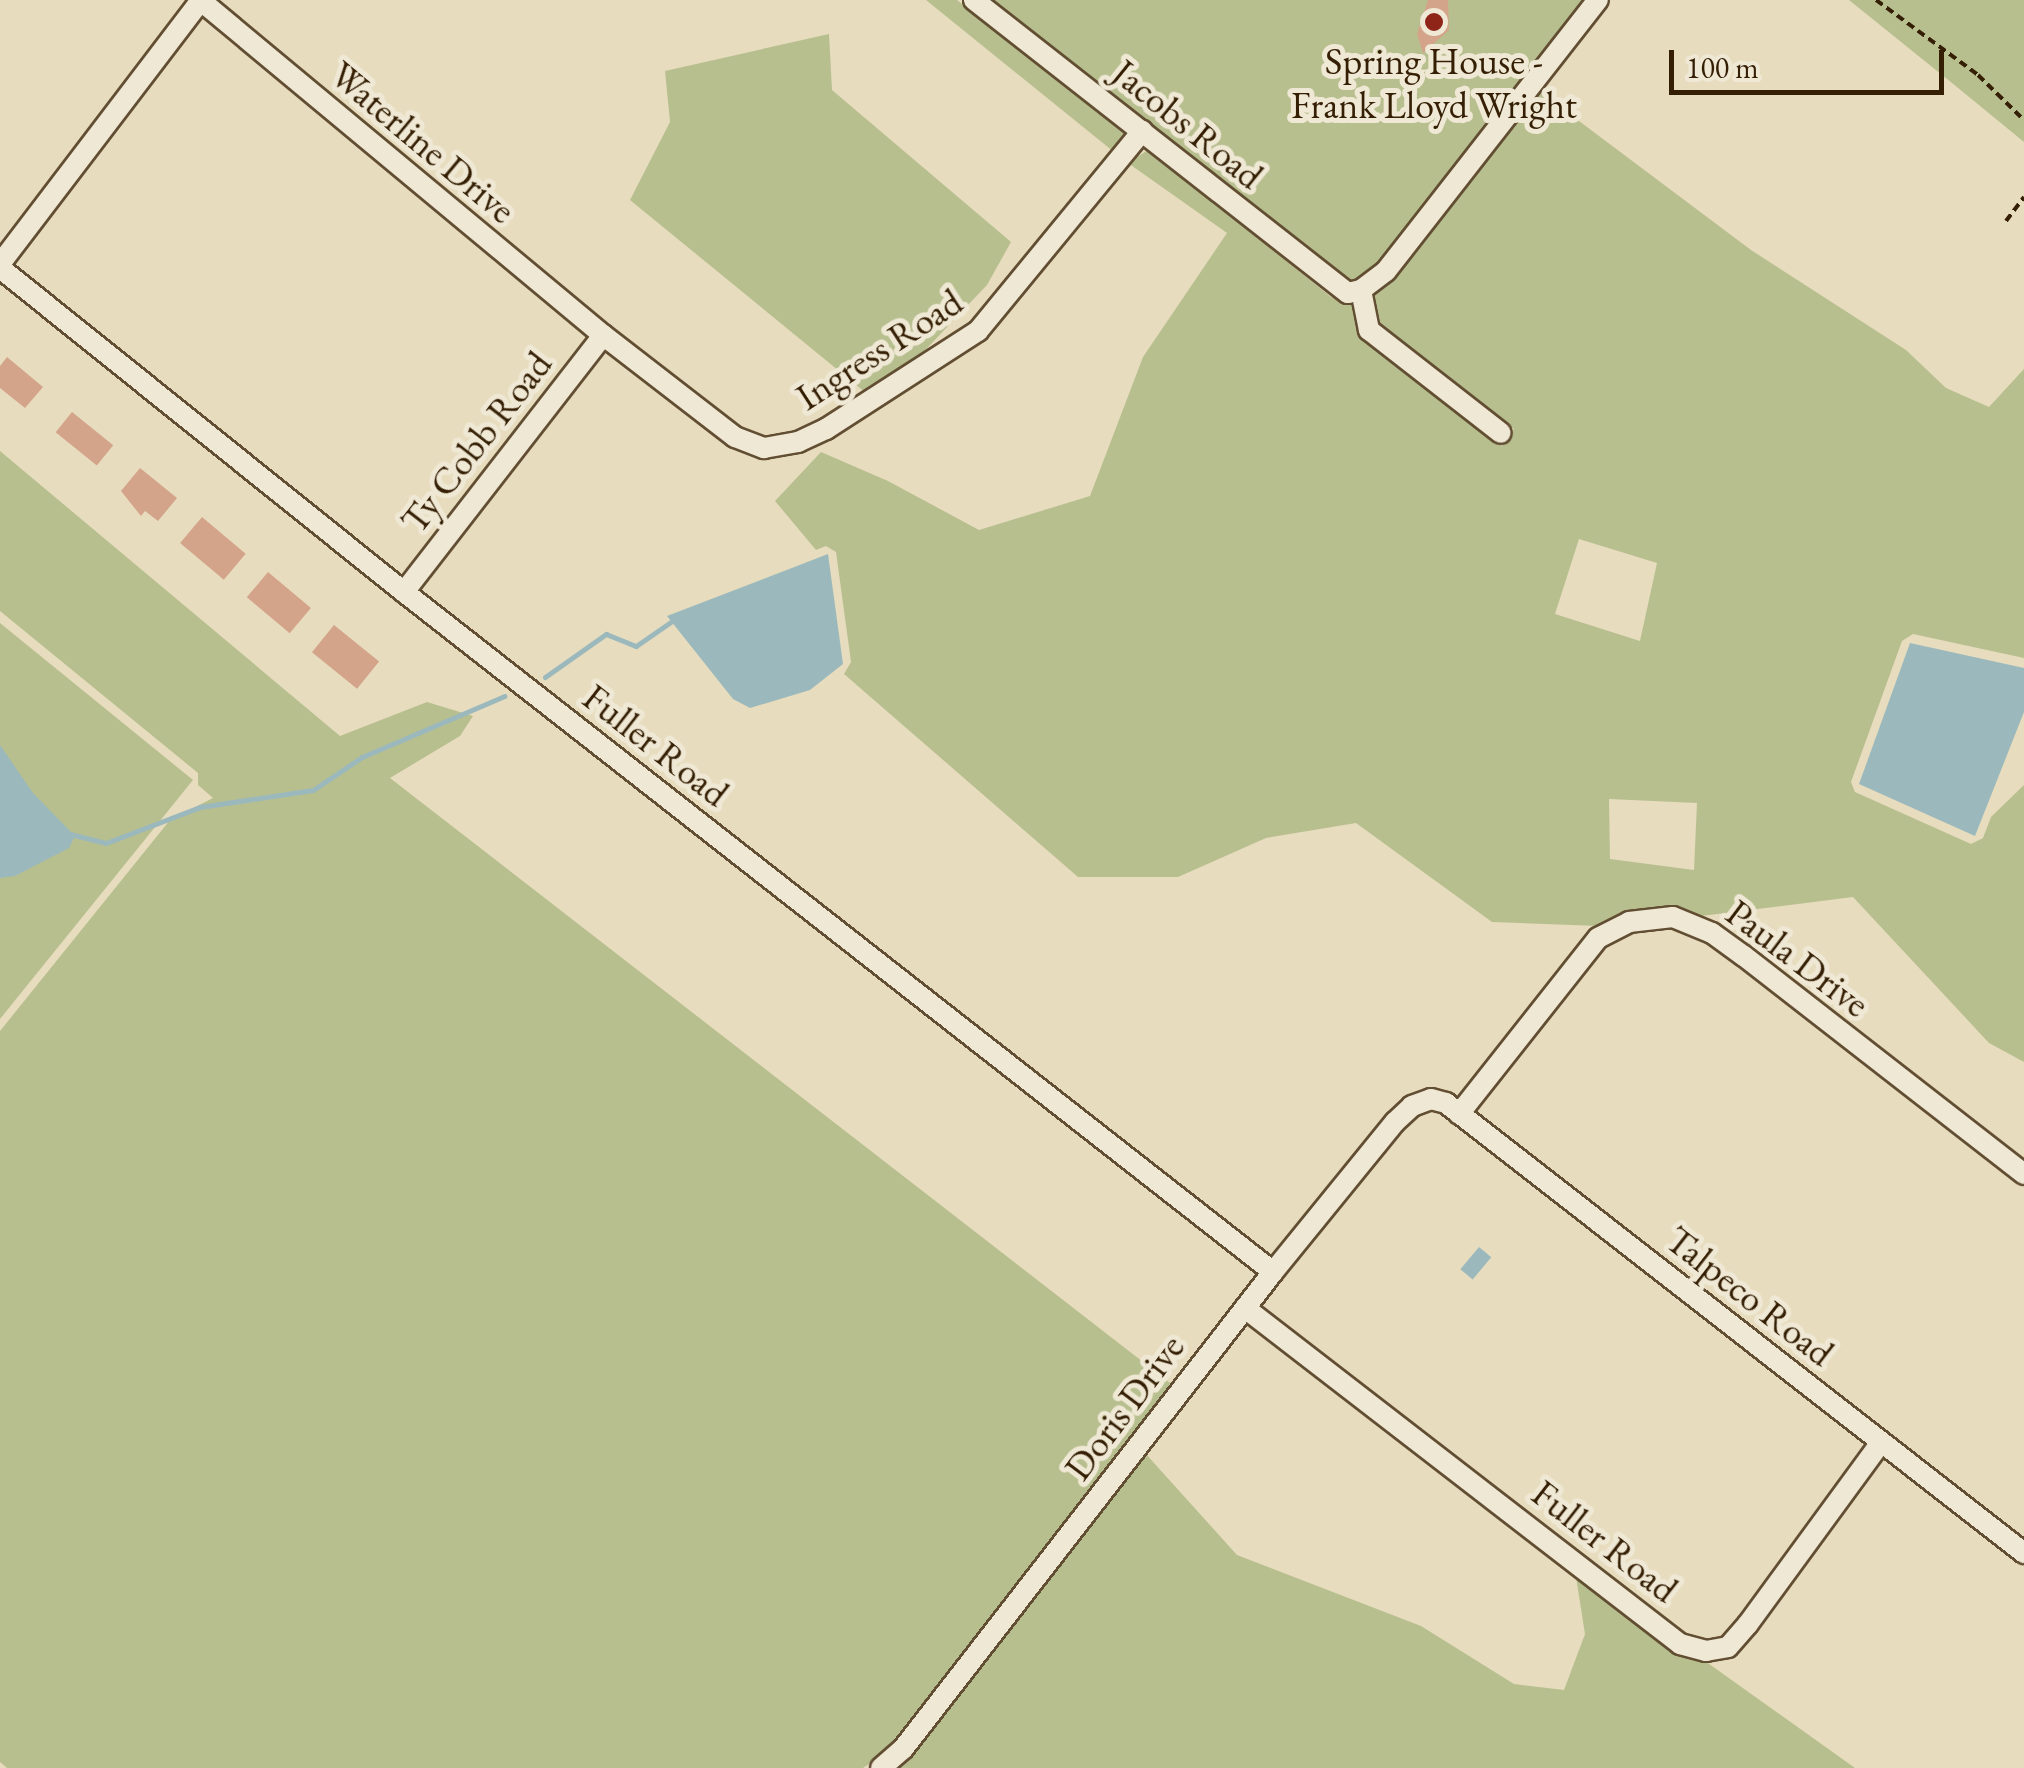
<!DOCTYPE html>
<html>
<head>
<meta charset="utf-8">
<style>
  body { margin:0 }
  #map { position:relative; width:2024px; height:1768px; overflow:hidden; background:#e7dcbe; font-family:"EB Garamond",serif }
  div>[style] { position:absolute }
  .green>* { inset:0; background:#b8bf8f }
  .water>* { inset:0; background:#9bb9bc; transform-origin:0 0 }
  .stream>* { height:5px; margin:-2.5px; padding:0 2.5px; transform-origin:2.5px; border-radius:2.5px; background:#9bb9bc }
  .building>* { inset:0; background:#d4a48a; transform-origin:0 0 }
  .path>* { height:4px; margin-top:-2px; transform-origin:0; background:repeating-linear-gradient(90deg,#351f04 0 8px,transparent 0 13px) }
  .roads { filter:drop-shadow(2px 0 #624e32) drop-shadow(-2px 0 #624e32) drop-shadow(0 2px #624e32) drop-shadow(0 -2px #624e32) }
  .street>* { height:20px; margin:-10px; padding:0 10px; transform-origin:10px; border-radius:10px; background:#efe8d5 }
  .dots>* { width:28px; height:28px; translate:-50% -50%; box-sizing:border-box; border:5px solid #efe8d5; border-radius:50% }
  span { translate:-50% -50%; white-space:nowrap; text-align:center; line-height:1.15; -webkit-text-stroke:10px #efe8d5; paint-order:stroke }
  .poi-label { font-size:38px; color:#351f04 }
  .street-label { font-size:38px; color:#351f04 }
  .scale { position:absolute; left:1669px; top:50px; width:275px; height:45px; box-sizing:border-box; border:5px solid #351f04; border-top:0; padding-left:12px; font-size:30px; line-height:35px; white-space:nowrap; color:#351f04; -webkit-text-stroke:8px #efe8d5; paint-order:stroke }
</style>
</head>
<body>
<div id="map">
  <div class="green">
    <i style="clip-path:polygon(926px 0,957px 0,1128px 133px,1114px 152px)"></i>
    <i style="clip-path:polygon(991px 0,1586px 0,1379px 265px,1350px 282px)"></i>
    <i style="clip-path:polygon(1849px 0,2024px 0,2024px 142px,1952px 83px)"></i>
    <i style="clip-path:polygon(829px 34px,832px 90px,1011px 242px,987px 285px,911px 365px,866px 393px,630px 200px,670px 122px,665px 71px)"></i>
    <i style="clip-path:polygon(evenodd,1539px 91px,1751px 250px,1906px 350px,1946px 388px,1989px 407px,2024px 369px,2024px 658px,1913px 634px,1902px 641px,1851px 782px,1855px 792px,1971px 844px,1983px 838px,1991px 817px,2024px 785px,2024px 1062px,1989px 1043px,1853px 897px,1701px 916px,1675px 908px,1641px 908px,1599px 926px,1492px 922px,1356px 823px,1266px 838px,1178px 877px,1078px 877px,844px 674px,851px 662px,836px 552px,826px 546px,816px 550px,775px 501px,821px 452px,888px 481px,979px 530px,1090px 496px,1143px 357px,1227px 233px,1128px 163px,1148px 150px,1331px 297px,1353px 302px,1362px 338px,1502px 446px,1514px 429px,1378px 323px,1372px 295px,1393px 277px,1539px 91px,1579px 539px,1657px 563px,1640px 641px,1555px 614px,1579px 539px,1539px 91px,1609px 799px,1697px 803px,1694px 870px,1610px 859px,1609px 799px)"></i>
    <i style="clip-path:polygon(0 451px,340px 736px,427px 702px,473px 716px,460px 736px,390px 778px,1174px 1386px,881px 1756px,863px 1768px,7px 1768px,0 1762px,0 1031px,170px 820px,213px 798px,198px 785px,198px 773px,0 611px)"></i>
    <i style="clip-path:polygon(0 623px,193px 780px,0 1019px)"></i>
    <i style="clip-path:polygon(1145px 1453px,1237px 1555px,1421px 1626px,1514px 1684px,1564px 1690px,1585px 1634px,1576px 1577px,1673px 1652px,1705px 1661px,1855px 1768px,896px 1768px)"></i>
  </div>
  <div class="water">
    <i style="clip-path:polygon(828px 554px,843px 664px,810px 690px,750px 708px,733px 699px,667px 616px)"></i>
    <i style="clip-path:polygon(1910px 643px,2024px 668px,2024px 712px,1975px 836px,1859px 784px)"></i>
    <i style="clip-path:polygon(0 745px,33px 793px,75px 836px,69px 848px,15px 876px,0 878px)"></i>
    <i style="left:1479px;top:1247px;width:16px;height:29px;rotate:40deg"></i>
  </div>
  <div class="stream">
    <i style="left:545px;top:677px;width:75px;rotate:-35.2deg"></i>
    <i style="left:606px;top:634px;width:32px;rotate:22deg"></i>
    <i style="left:636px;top:646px;width:47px;rotate:-34.7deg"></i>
    <i style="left:70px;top:834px;width:37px;rotate:14deg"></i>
    <i style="left:106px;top:843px;width:101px;rotate:-21deg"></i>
    <i style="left:200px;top:807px;width:114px;rotate:-8.6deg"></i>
    <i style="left:313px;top:790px;width:59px;rotate:-34deg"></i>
    <i style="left:362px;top:757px;width:155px;rotate:-23.2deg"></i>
  </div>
  <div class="building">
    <i style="clip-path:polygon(1428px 0,1448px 0,1449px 30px,1423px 53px,1417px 34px)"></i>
    <i style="clip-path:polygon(7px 357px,43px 387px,25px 408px,0 388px,0 366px)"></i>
    <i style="left:72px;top:412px;width:53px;height:26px;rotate:39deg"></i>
    <i style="clip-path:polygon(140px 468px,177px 498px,158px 521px,145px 511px,141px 516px,121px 491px)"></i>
    <i style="left:202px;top:517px;width:57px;height:34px;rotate:40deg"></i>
    <i style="left:268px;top:572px;width:56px;height:33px;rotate:40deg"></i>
    <i style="left:334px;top:625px;width:58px;height:35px;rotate:39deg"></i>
  </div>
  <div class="path">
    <i style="left:1876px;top:0;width:127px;rotate:36.3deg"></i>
    <i style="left:1978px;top:75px;width:64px;rotate:44.4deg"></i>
    <i style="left:2006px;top:221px;width:30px;rotate:-53deg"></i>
  </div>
  <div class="roads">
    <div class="street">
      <i style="left:200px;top:0;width:524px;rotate:39.74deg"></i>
      <i style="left:603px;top:335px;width:167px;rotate:37.7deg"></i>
      <i style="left:735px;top:437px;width:31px;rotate:21deg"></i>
      <i style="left:764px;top:448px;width:35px;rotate:-10deg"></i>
      <i style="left:798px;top:442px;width:31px;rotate:-25deg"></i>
      <i style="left:826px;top:429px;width:181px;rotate:-32.8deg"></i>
      <i style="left:978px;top:331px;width:259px;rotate:-50.6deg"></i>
      <i style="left:974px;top:0;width:475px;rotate:38.1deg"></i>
      <i style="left:1348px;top:293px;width:13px;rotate:-13deg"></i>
      <i style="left:1361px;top:290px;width:31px;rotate:-37deg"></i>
      <i style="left:1386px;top:271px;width:344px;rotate:-52deg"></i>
      <i style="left:0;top:264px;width:332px;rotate:-52.7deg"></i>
      <i style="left:0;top:268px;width:518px;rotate:38.73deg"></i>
      <i style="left:404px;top:592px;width:1103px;rotate:38.04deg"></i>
      <i style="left:1361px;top:290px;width:41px;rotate:78.7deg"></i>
      <i style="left:1369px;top:330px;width:167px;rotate:38deg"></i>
      <i style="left:404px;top:592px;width:325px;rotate:-52.2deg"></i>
      <i style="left:1459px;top:1114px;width:224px;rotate:-51.7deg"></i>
      <i style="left:1598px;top:938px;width:35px;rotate:-27deg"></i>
      <i style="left:1629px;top:922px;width:44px;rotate:-6.5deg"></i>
      <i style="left:1673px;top:917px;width:42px;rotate:22.3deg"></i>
      <i style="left:1712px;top:933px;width:39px;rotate:36deg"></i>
      <i style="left:1744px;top:956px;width:355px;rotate:37.9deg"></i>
      <i style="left:1245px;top:1308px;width:550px;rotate:37.68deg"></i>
      <i style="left:1680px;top:1644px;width:27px;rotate:15deg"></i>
      <i style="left:1706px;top:1651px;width:22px;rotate:-10deg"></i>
      <i style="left:1728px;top:1647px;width:30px;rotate:-49deg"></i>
      <i style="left:1748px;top:1624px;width:225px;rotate:-53.8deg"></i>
      <i style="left:881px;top:1768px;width:29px;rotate:-41deg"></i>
      <i style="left:903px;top:1749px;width:604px;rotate:-52.2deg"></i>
      <i style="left:1273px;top:1272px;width:193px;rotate:-50.9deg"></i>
      <i style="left:1395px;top:1122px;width:23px;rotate:-43deg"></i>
      <i style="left:1412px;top:1106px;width:20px;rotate:-20deg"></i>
      <i style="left:1431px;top:1099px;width:16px;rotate:15deg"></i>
      <i style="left:1446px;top:1103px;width:733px;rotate:37.9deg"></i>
    </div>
  </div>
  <div class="dots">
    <i style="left:1434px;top:22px;background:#8f2418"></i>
  </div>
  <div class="poi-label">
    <span style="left:1434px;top:83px">Spring House -<br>Frank Lloyd Wright</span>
  </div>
  <div class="street-label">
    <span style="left:1188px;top:124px;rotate:39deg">Jacobs Road</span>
    <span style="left:423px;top:142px;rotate:40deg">Waterline Drive</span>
    <span style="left:879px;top:349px;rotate:-33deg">Ingress Road</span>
    <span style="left:476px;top:442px;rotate:-52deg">Ty Cobb Road</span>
    <span style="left:656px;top:745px;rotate:38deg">Fuller Road</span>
    <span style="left:1798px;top:958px;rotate:37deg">Paula Drive</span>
    <span style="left:1750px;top:1296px;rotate:38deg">Talpeco Road</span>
    <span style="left:1124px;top:1407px;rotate:-53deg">Doris Drive</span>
    <span style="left:1605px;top:1541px;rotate:38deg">Fuller Road</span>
  </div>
  <div class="scale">100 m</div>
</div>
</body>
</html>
